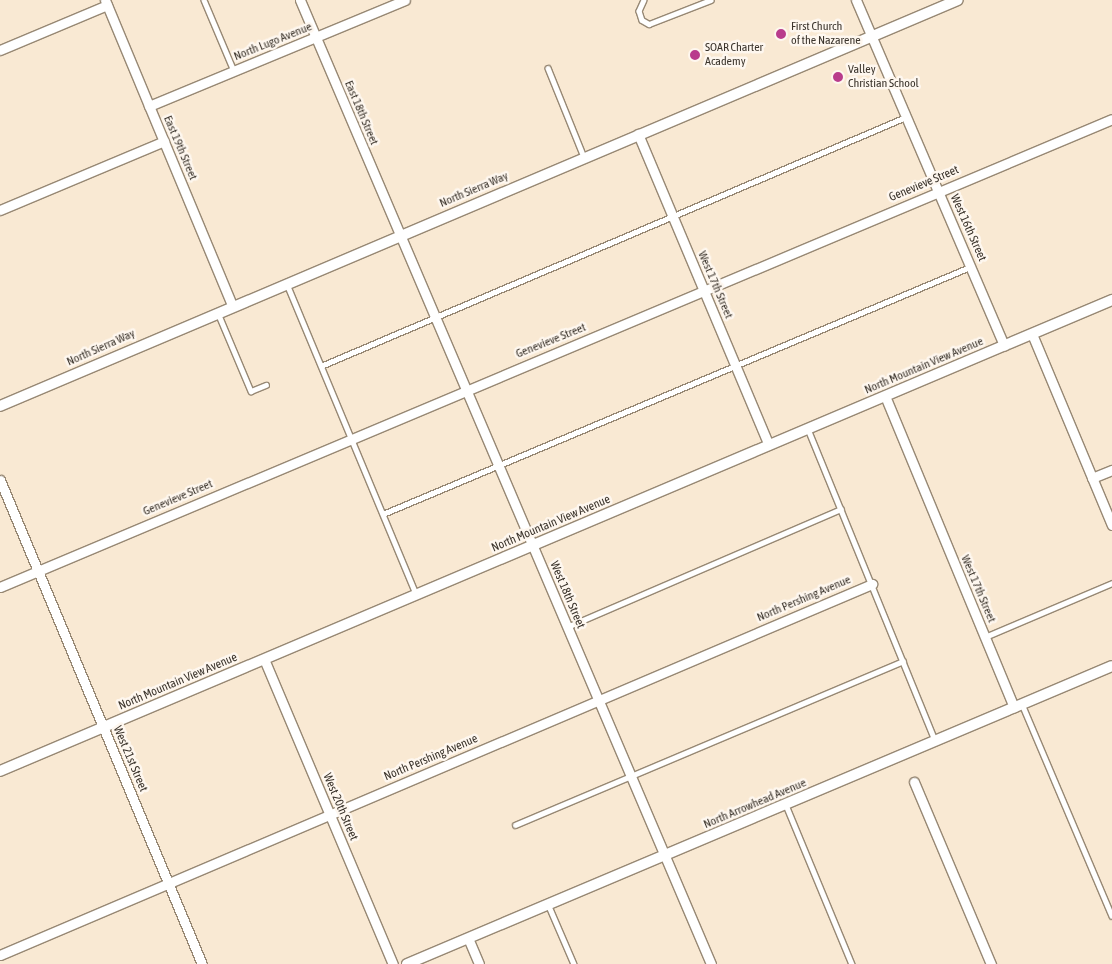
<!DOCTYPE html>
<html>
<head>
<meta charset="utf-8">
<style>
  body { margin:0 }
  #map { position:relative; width:1112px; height:964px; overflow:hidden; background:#f9e9d3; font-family:"Asap Condensed",sans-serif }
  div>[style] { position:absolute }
  .roads { filter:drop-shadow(1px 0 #978874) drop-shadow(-1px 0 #978874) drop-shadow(0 1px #978874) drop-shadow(0 -1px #978874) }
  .service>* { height:4.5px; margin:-2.25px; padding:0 2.25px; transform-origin:2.25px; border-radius:2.25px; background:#fff }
  .minor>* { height:9px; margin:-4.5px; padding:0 4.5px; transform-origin:4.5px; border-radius:4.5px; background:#fff }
  .tertiary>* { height:10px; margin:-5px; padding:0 5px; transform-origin:5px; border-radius:5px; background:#fff }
  .dots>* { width:14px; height:14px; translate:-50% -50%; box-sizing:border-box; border:2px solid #fef7ef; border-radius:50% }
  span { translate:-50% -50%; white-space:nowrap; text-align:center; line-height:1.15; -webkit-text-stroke:5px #fef7ef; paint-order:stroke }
  .poi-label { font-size:12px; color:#3b342c }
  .left { translate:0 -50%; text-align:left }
  .street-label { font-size:12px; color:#3b342c }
</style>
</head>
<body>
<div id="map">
  <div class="roads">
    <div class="service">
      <i style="left:204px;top:0;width:77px;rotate:67.1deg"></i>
      <i style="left:644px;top:0;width:12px;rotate:114deg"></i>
      <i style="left:639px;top:11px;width:9px;rotate:72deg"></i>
      <i style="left:642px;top:20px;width:8px;rotate:30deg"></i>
      <i style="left:649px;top:24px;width:66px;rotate:-21.2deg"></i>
      <i style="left:548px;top:68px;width:96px;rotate:68deg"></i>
      <i style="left:287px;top:284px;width:336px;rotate:67.4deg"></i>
      <i style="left:218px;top:313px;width:85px;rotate:67.1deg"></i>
      <i style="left:251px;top:391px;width:16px;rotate:-22deg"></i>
      <i style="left:321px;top:366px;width:636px;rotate:-23.06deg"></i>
      <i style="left:808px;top:429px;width:336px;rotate:67.8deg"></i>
      <i style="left:383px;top:514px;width:637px;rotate:-22.82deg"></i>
      <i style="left:567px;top:627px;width:298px;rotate:-23.3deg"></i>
      <i style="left:985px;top:637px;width:138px;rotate:-23deg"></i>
      <i style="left:1022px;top:704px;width:230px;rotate:67deg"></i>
      <i style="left:786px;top:805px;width:172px;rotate:67.5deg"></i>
      <i style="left:515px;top:825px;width:421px;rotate:-22.9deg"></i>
      <i style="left:548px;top:904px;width:65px;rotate:66.6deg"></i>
    </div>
    <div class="minor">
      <i style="left:105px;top:0;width:330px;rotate:67.4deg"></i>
      <i style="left:300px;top:0;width:1048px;rotate:66.91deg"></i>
      <i style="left:856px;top:0;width:376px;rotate:66.8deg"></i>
      <i style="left:0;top:50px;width:116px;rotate:-22.8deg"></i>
      <i style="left:149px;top:106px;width:277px;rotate:-22.5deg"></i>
      <i style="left:638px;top:134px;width:337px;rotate:67.2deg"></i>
      <i style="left:0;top:210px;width:178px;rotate:-22.8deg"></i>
      <i style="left:1032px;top:334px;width:207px;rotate:67.3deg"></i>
      <i style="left:885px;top:396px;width:337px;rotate:67.5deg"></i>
      <i style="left:1092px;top:478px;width:22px;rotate:-22deg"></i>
      <i style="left:0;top:480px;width:524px;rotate:67.35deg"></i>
      <i style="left:0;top:587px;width:1206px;rotate:-22.82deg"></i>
      <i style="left:264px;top:659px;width:331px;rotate:67.1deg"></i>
      <i style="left:914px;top:782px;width:198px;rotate:67.1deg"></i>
      <i style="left:468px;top:938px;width:28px;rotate:67deg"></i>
      <i style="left:0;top:955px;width:948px;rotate:-23.05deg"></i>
    </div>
    <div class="tertiary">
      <i style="left:0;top:406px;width:1040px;rotate:-22.97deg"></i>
      <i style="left:0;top:771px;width:1208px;rotate:-22.96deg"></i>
      <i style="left:407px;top:964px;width:765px;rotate:-22.91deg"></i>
    </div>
  </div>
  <div class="dots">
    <i style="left:781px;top:34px;background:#b93c8c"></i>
    <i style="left:695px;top:55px;background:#b93c8c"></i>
    <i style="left:838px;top:77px;background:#b93c8c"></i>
  </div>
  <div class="poi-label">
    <span class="left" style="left:791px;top:34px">First Church<br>of the Nazarene</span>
    <span class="left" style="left:705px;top:55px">SOAR Charter<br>Academy</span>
    <span class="left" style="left:848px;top:77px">Valley<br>Christian School</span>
  </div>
  <div class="street-label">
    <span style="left:273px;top:42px;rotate:-22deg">North Lugo Avenue</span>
    <span style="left:361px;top:113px;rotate:67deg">East 18th Street</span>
    <span style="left:180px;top:148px;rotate:67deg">East 19th Street</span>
    <span style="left:924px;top:184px;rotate:-23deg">Genevieve Street</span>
    <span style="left:474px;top:190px;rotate:-23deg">North Sierra Way</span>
    <span style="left:968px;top:228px;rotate:66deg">West 16th Street</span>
    <span style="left:715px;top:285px;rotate:67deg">West 17th Street</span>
    <span style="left:551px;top:341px;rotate:-22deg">Genevieve Street</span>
    <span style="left:101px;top:348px;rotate:-24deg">North Sierra Way</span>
    <span style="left:924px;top:366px;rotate:-23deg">North Mountain View Avenue</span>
    <span style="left:178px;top:498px;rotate:-23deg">Genevieve Street</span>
    <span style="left:551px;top:524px;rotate:-23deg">North Mountain View Avenue</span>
    <span style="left:978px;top:589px;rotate:67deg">West 17th Street</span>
    <span style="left:567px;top:595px;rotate:67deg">West 18th Street</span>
    <span style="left:804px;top:599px;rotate:-23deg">North Pershing Avenue</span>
    <span style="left:178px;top:682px;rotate:-23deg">North Mountain View Avenue</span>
    <span style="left:431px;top:758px;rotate:-23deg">North Pershing Avenue</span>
    <span style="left:130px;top:759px;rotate:67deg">West 21st Street</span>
    <span style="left:755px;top:804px;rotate:-23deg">North Arrowhead Avenue</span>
    <span style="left:340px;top:807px;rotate:67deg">West 20th Street</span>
  </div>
</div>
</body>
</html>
